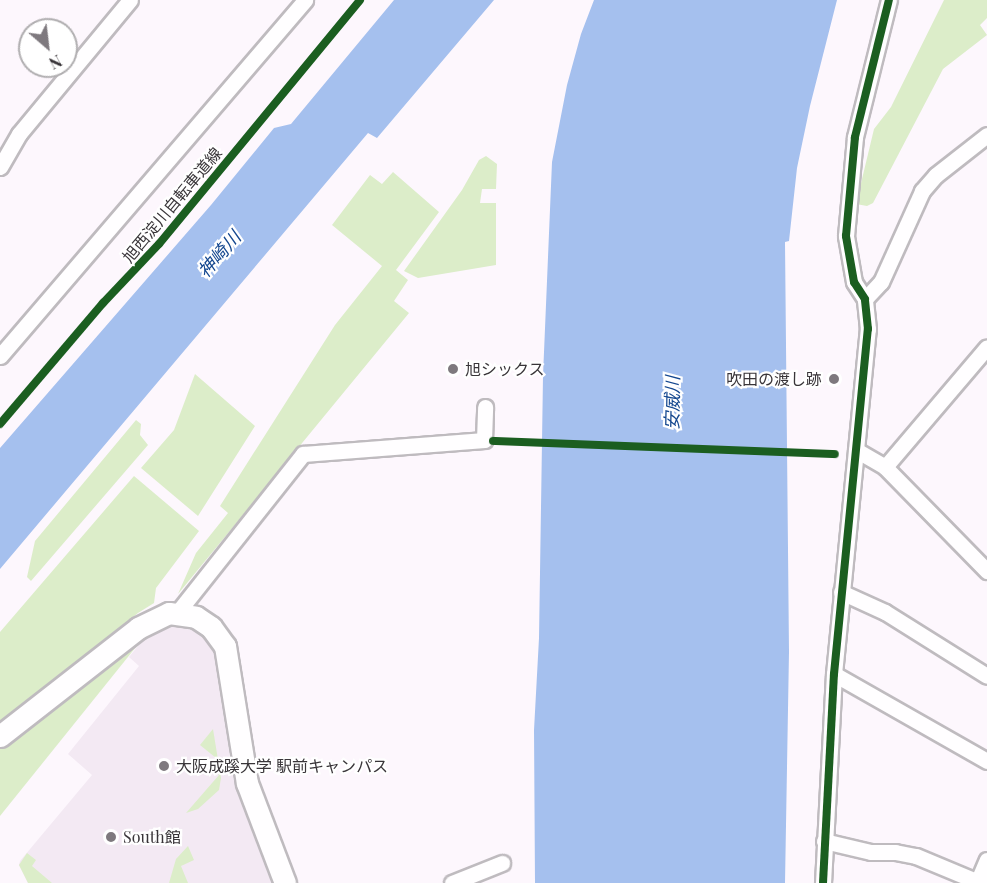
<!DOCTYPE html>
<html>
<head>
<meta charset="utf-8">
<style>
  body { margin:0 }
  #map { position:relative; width:987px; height:883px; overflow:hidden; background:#fdf7fd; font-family:"Playfair Display","Noto Sans JP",serif }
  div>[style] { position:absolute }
  .built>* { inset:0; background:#f3e9f3 }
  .green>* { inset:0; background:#dcedc9 }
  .water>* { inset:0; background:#a5c0ee }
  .roads { filter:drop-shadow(2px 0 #bfbbbf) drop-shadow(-2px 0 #bfbbbf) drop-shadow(0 2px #bfbbbf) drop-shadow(0 -2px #bfbbbf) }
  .street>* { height:15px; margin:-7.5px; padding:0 7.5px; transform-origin:7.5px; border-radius:7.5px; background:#fffeff }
  .secondary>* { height:21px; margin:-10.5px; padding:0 10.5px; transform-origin:10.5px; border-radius:10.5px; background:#fffeff }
  .cycleway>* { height:8px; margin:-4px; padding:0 4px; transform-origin:4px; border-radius:4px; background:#1b5e20 }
  .dots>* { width:16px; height:16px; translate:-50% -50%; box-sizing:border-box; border:3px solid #fff; border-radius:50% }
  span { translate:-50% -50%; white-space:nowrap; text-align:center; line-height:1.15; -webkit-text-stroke:4.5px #fff; paint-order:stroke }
  .street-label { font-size:16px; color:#393539 }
  .poi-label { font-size:16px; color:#393539 }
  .left { translate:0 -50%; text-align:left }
  .right { translate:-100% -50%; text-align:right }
  .water-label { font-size:18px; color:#14478f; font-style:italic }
  .north { position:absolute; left:18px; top:18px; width:60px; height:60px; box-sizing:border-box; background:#fff; border:2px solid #b0aeb0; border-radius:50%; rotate:152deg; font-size:16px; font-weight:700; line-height:24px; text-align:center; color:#393539 }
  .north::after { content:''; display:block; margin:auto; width:21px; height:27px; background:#7e797e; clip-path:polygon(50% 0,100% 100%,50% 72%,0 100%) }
</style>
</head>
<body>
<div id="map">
  <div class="built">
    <i style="clip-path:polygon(182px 625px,205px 635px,214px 652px,220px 677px,232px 774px,274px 883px,28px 883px,19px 865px,20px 861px,92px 775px,68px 754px,139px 666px,129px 657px,142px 641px,170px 626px)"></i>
  </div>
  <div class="green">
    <i style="clip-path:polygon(944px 0,987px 0,987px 18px,980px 25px,987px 35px,943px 69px,873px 203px,867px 206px,856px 204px,874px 129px,891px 107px)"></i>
    <i style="clip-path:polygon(486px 156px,497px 164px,496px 189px,482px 189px,480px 203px,496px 203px,496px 265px,418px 278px,404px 271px,462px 190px,479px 160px)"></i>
    <i style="clip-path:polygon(393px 172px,439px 212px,396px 270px,408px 280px,394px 301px,409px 313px,178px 594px,196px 553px,228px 513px,220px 506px,335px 325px,382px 266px,332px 225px,370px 175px,382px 184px)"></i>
    <i style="clip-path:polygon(195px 374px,255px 426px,198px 516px,141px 468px,174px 430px)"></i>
    <i style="clip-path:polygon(136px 420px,141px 424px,140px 435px,148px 445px,31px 581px,27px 577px,35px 541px)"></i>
    <i style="clip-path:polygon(134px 476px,199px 531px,156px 588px,154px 603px,138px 613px,0 725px,0 632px)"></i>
    <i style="clip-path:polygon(140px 642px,0 816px,0 748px,106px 663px)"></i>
    <i style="clip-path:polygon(213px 729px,221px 778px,219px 790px,198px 809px,186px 813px,219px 775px,209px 767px,216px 758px,200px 745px)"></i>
    <i style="clip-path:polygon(188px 846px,194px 860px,181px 866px,188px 883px,169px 883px,176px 859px)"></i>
    <i style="clip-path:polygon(27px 853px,36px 860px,32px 866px,52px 883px,28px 883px,19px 865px)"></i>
  </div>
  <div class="water">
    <i style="clip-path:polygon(394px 0,494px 0,377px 138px,368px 133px,0 569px,0 448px,211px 205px,274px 128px,291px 124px)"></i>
    <i style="clip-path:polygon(594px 0,837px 0,810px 106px,797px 168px,789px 241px,785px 242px,789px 652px,785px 883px,535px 883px,534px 730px,539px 638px,543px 376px,552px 162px,567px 85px,581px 34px)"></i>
  </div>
  <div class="roads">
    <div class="street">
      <i style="left:0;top:167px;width:38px;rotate:-60deg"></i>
      <i style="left:19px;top:134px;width:174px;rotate:-50.4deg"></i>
      <i style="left:865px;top:299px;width:23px;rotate:-47deg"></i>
      <i style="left:881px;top:282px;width:100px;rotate:-65.7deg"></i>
      <i style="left:922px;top:191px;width:21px;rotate:-49deg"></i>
      <i style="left:936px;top:175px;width:65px;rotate:-38.1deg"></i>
      <i style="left:0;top:356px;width:469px;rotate:-49.4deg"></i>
      <i style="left:856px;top:450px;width:34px;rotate:30deg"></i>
      <i style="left:885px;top:467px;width:146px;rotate:45.6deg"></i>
      <i style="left:885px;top:467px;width:157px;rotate:-49.6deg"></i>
      <i style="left:841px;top:592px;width:48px;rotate:24.4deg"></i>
      <i style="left:885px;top:612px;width:120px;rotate:32.1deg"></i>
      <i style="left:177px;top:613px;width:203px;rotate:-51.6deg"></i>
      <i style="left:303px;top:454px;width:182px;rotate:-4.4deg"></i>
      <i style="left:484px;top:440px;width:33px;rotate:-88deg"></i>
      <i style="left:834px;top:674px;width:176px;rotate:29.6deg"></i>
      <i style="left:824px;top:841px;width:48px;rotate:13.2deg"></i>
      <i style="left:871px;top:852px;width:24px"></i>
      <i style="left:895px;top:852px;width:21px;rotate:11deg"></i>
      <i style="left:916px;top:856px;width:70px;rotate:22.6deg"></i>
      <i style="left:452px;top:883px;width:54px;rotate:-21.8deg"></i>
      <i style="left:823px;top:883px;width:209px;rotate:-87deg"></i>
      <i style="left:834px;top:674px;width:347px;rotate:-84.4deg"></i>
      <i style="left:868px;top:329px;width:30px;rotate:-96deg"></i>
      <i style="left:865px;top:299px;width:20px;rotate:-123deg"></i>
      <i style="left:854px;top:282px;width:47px;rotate:-99.9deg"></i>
      <i style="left:846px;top:236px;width:99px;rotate:-84.8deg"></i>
      <i style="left:855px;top:137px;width:141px;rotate:-76.1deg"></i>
      <i style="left:977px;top:883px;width:25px;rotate:-67deg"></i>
    </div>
    <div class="secondary">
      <i style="left:0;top:736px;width:175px;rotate:-38deg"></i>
      <i style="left:138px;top:628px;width:34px;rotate:-26deg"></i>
      <i style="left:169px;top:613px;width:27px;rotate:8deg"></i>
      <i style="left:196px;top:617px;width:18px;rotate:34deg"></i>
      <i style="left:211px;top:627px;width:24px;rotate:54deg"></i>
      <i style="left:225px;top:646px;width:139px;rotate:80.9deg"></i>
      <i style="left:247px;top:783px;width:107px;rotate:69.2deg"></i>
    </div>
  </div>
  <div class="cycleway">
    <i style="left:0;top:424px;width:159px;rotate:-49.6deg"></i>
    <i style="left:103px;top:303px;width:81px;rotate:-46.5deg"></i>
    <i style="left:159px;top:244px;width:316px;rotate:-50.5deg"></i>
    <i style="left:493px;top:441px;width:342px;rotate:2.2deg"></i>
    <i style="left:823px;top:883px;width:209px;rotate:-87deg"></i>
    <i style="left:834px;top:674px;width:347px;rotate:-84.4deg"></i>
    <i style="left:868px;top:329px;width:30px;rotate:-96deg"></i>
    <i style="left:865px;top:299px;width:20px;rotate:-123deg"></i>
    <i style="left:854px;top:282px;width:47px;rotate:-99.9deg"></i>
    <i style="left:846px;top:236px;width:99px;rotate:-84.8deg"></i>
    <i style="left:855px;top:137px;width:141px;rotate:-76.1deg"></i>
  </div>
  <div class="dots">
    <i style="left:453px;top:369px;background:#7e797e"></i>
    <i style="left:834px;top:379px;background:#7e797e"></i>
    <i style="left:164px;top:766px;background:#7e797e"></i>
    <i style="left:111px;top:837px;background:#7e797e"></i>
  </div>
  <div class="street-label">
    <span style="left:172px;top:205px;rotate:-50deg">旭西淀川自転車道線</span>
  </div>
  <div class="poi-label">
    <span class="left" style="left:465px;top:369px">旭シックス</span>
    <span class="right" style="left:822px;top:379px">吹田の渡し跡</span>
    <span class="left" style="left:176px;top:766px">大阪成蹊大学 駅前キャンパス</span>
    <span class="left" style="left:123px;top:837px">South館</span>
  </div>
  <div class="water-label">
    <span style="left:219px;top:254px;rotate:-49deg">神崎川</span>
    <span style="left:672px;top:403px;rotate:-89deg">安威川</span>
  </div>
  <div class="north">N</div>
</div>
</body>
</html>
